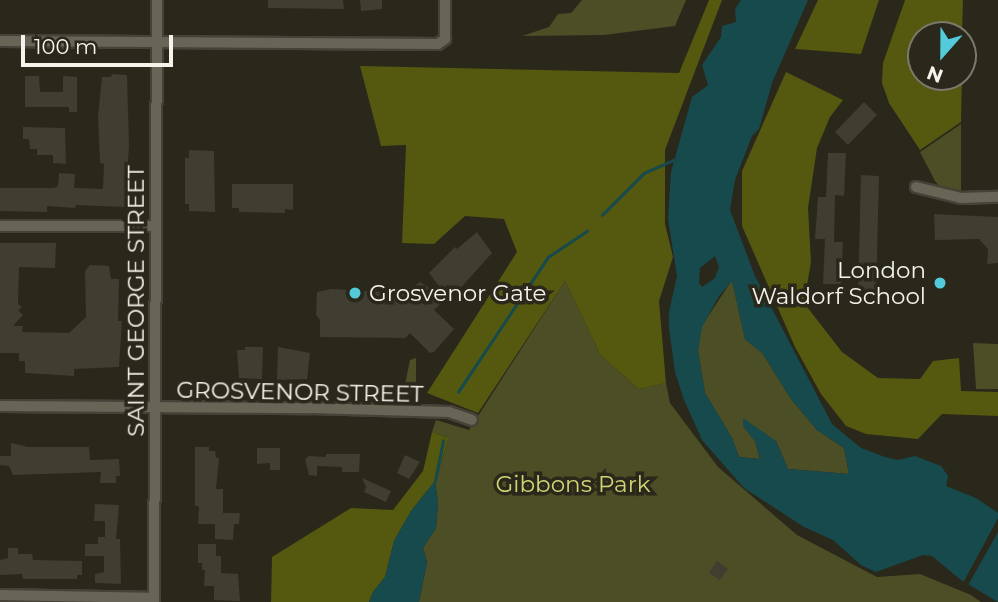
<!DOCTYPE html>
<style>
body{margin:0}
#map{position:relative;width:998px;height:602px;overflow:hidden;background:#2a271b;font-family:Montserrat,sans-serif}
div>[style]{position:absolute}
.green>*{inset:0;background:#4c4e26}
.forest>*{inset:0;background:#55580f}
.water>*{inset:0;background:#164a4d}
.pier>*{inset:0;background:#2a271b}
.stream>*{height:2.5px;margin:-1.25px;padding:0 1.25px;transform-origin:1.25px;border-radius:1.25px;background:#164a4d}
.building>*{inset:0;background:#403e31}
.roads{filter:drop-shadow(2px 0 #454238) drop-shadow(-2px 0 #454238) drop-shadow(0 2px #454238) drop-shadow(0 -2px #454238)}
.minor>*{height:10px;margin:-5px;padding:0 5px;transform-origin:5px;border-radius:5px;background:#686557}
.dots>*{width:19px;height:19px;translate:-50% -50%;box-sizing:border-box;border:4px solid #2a271b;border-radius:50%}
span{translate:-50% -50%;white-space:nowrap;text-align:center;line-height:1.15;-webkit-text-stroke:7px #2a271b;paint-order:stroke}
.poi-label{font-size:23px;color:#f5f3eb}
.right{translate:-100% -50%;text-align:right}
.left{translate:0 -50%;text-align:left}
.street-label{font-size:23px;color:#f5f3eb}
.park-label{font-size:23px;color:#cfd474}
.north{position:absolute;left:907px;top:21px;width:70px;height:70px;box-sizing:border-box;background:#2a271b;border:2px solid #7b796e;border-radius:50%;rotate:201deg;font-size:19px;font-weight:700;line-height:28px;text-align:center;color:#f5f3eb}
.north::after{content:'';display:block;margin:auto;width:24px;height:32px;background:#53cbdb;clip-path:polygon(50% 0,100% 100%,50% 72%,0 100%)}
.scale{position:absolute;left:21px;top:35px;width:152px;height:32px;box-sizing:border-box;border:4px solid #f5f3eb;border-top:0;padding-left:9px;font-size:21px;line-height:24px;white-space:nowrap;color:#f5f3eb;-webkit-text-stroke:5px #2a271b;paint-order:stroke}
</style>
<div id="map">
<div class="green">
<div style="clip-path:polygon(582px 0,686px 0,675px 26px,604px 35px,522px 36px,549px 27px,558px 14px,571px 13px)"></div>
<div style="clip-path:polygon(961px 124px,961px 194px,941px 188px,935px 181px,920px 152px)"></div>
<div style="clip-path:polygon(732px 280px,745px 339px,763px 354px,791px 399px,817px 430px,844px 448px,849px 474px,788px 469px,776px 441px,743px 426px,755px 441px,760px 459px,739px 457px,732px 438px,705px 393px,698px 351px,701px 327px)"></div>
<div style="clip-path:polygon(565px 281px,601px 356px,639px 389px,666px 383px,670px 403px,718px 467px,797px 535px,877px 577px,920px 574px,971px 595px,981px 602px,419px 602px,427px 562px,423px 548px,436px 528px,438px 503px,435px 481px,449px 438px,432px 432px,436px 420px,469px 430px)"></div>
<div style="clip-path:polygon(973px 343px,998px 344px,998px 389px,976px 389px)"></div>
<div style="clip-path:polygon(416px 358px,416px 381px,408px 400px,401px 404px,410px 360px)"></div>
</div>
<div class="forest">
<div style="clip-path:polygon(709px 0,722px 0,665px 150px,665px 224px,673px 257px,659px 301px,666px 383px,639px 389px,601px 356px,565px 281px,478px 413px,427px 393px,517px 252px,504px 219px,465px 216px,434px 244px,402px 243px,406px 145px,381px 146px,360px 66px,679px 73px)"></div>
<div style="clip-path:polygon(818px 0,879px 0,861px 54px,795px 49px)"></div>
<div style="clip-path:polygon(905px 0,963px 0,962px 35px,921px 35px,921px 77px,962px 77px,961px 122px,920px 150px,889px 103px,882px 83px,883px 63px)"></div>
<div style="clip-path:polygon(786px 72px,843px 100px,830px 117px,817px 148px,808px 208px,811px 262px,804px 303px,842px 352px,878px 378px,920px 379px,933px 361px,959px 358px,961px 391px,998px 392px,998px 416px,942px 414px,918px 439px,866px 434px,846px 426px,821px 394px,795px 347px,742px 226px,742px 171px)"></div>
<div style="clip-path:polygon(432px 432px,449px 438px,435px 481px,411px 511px,394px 541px,385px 577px,373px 592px,369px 602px,271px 602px,272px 557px,351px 508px,393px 510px,423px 471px)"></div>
</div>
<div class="water">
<div style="clip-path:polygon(evenodd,741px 0,808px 0,772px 83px,759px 129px,752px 136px,735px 180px,730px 210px,755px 276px,832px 424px,861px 448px,885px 457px,898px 460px,915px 456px,941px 466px,948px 476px,946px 486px,976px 498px,998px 513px,998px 602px,961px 580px,932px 556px,923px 555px,876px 572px,861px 565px,833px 540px,804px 527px,744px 488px,702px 440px,684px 400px,675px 372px,669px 328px,669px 312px,677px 276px,668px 219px,671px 172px,692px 97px,708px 85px,702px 65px,721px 37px,722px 26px,736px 22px,735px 9px,741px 0,715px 256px,719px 267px,715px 278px,702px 287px,699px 283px,700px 268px,715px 256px,741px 0,732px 281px,745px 339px,763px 354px,791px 399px,817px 430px,844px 448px,849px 474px,788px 469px,776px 441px,743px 418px,743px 426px,755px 441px,760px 459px,739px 457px,732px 438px,705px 393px,698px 351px,702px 327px,719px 296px,732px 281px)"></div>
<div style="clip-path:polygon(435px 481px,438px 503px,436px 528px,423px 548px,427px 562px,419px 602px,369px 602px,373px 592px,385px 577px,394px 541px,411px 511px)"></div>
</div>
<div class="pier">
<div style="clip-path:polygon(998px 518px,998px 532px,967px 587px,962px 585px)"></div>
</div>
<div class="stream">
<div style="left:602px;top:215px;width:59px;rotate:-45deg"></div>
<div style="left:644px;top:173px;width:32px;rotate:-24deg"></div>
<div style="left:458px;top:392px;width:162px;rotate:-56.3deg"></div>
<div style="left:548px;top:257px;width:47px;rotate:-33.7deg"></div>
<div style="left:435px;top:481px;width:41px;rotate:-78.7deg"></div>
</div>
<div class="building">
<div style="clip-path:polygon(268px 0,343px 0,344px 9px,268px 8px)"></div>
<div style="clip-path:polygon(360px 0,382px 0,382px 9px,361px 11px)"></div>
<div style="clip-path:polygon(112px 74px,127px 75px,129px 146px,125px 207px,76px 205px,75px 208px,47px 206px,47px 212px,0 211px,0 188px,54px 188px,58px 186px,59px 173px,75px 174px,74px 188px,103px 189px,104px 164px,100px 163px,98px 116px,102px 77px,111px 77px)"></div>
<div style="clip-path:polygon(25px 76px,39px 76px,40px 92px,63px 92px,63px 76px,77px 77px,77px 112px,69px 112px,69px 107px,25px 107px)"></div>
<div style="clip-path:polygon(864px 102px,877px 115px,848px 145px,835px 132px)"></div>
<div style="clip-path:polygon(23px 127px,65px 128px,66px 164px,53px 163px,53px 155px,37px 155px,37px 149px,30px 149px,29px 139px,23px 139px)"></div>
<div style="clip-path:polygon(189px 150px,214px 151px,215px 212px,189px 211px,189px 204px,185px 204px,185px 158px,189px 158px)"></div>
<div style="clip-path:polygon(828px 153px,846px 153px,844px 196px,835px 195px,834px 242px,843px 242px,841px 284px,823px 284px,825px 239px,815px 239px,818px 197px,826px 197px)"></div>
<div style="clip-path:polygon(861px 175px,879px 176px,876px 295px,858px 294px)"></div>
<div style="clip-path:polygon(232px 184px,293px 184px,293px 210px,285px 209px,285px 213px,239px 212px,239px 208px,232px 208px)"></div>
<div style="clip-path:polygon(934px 214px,998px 217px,998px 263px,987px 264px,988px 249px,979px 239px,935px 240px)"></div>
<div style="clip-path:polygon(477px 232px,492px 253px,456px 293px,448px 298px,429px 273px,455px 247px,457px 249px)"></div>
<div style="clip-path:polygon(0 243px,56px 243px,55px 268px,19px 267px,18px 304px,22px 307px,18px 310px,23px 315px,13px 326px,23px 326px,22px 332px,69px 333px,86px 317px,85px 271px,90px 265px,109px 266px,111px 279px,119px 279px,118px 321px,122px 321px,119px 367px,74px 369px,74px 376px,25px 373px,25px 361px,19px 361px,19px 353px,0 353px)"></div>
<div style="clip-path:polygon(420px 282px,446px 299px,434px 310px,454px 329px,434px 352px,430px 353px,410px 333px,405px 338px,320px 337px,320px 320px,316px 315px,317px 292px,331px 289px,401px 293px,402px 289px,409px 290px)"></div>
<div style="clip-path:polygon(245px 347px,263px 347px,262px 379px,239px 378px,237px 350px,245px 350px)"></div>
<div style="clip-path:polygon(278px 347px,310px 353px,307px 379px,277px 380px)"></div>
<div style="clip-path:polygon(11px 443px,28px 447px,89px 447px,90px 460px,119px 459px,120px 476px,116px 476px,116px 483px,100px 483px,101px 472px,13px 475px,9px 466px,0 465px,0 456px,11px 456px)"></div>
<div style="clip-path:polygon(195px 447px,209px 447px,209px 451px,215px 451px,216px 458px,219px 458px,216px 489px,223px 489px,223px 513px,240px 513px,239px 524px,234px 524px,233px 540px,215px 539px,215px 524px,198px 524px,199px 506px,195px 506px)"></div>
<div style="clip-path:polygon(257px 448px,280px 448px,280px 470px,270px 470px,270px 463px,257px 464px)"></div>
<div style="clip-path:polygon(326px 454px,360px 454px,359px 472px,342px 472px,342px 467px,317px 466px,317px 476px,309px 475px,305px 459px,309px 456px,326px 457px)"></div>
<div style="clip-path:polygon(405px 455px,420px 462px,409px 479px,397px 473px)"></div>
<div style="clip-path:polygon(362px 478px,391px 491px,386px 502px,364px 492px,366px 487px)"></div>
<div style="clip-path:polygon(95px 504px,119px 505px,116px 539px,120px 539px,121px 584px,95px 583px,95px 574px,104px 572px,104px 556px,85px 556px,85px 544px,98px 544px,98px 537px,105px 537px,105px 521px,94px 521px)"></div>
<div style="clip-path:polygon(198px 544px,216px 544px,216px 556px,221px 556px,221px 573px,238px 574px,240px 601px,214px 600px,214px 586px,204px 586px,205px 570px,202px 570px,202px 563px,198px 563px)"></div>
<div style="clip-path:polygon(8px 548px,18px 548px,18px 554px,32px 554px,33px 560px,82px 561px,82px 575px,77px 575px,77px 579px,23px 579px,22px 574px,0 575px,0 560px,8px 558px)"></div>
<div style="clip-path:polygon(717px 561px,728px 569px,720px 580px,709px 573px)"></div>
</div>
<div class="roads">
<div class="minor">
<div style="left:0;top:41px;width:438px;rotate:0.4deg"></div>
<div style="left:438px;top:44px;width:9px;rotate:-36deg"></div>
<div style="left:445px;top:39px;width:39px;rotate:-90deg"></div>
<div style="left:916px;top:187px;width:46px;rotate:13.7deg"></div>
<div style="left:961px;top:198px;width:37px;rotate:-2deg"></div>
<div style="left:0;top:226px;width:155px"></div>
<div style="left:0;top:406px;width:311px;rotate:0.4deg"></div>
<div style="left:311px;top:408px;width:138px;rotate:1.7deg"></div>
<div style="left:449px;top:412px;width:24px;rotate:19deg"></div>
<div style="left:0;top:595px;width:154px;rotate:1.1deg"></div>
<div style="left:154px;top:602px;width:602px;rotate:-89.71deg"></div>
</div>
</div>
<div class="dots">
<div style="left:940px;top:283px;background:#53cbdb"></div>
<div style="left:355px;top:293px;background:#53cbdb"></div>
</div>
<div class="poi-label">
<span class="right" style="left:926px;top:283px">London<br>Waldorf School</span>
<span class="left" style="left:369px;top:293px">Grosvenor Gate</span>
</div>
<div class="street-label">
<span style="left:136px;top:301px;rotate:-90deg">SAINT GEORGE STREET</span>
<span style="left:300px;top:392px;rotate:1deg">GROSVENOR STREET</span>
</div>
<div class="park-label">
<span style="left:573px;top:484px">Gibbons Park</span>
</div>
<div class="north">N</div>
<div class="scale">100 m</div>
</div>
